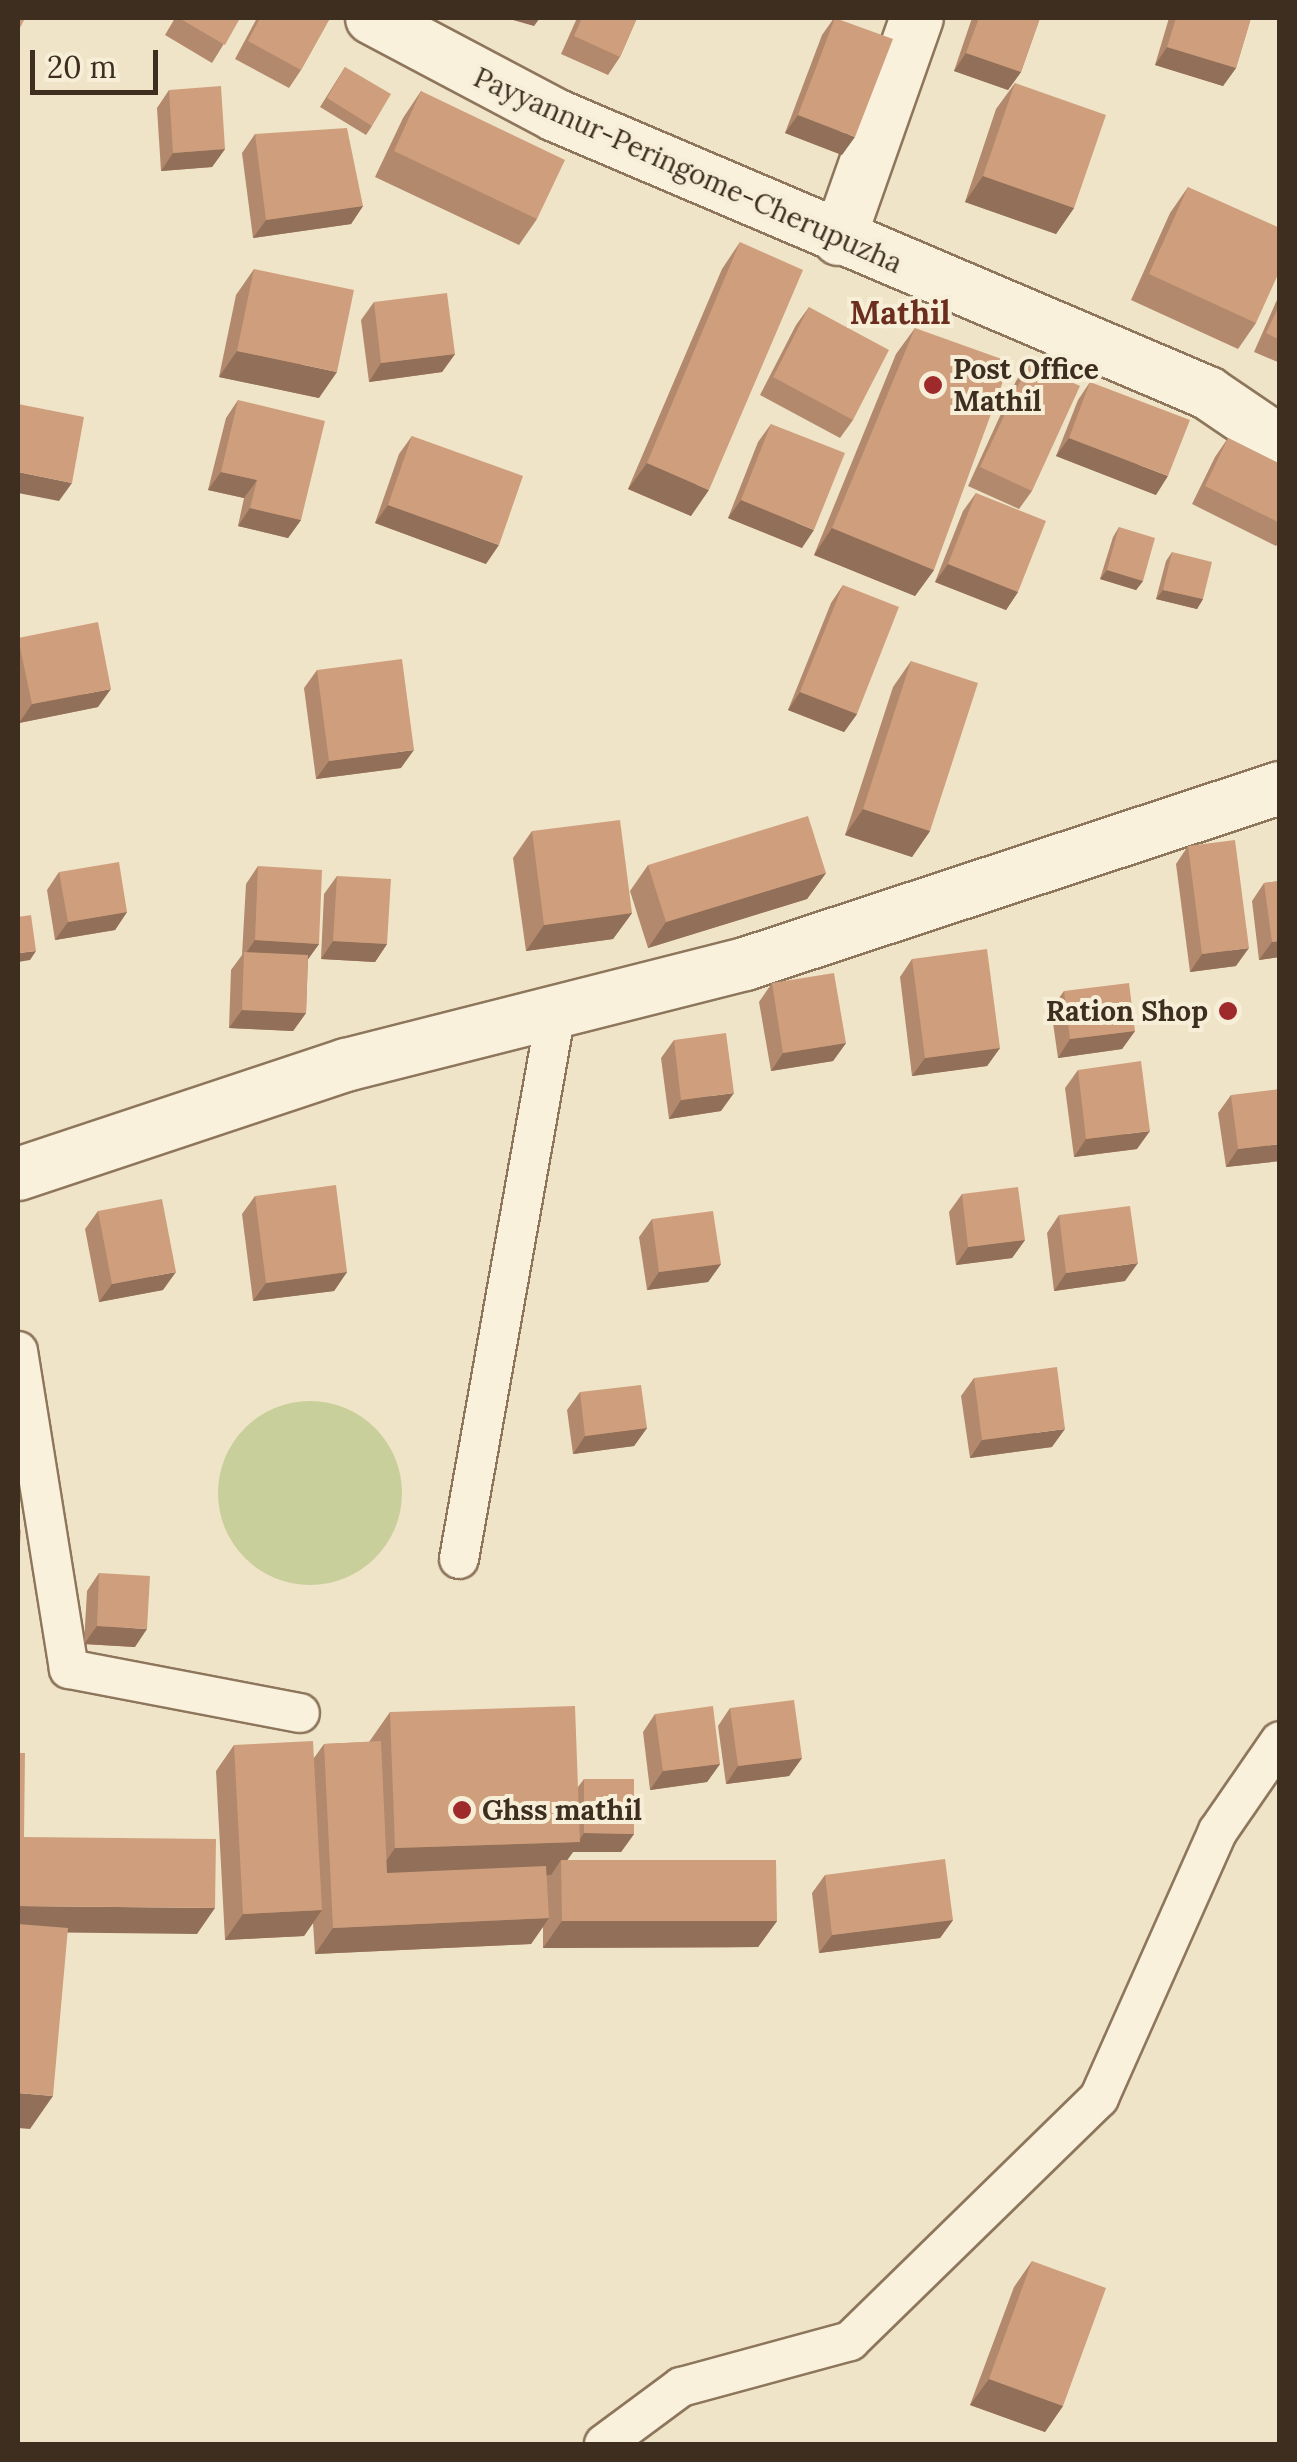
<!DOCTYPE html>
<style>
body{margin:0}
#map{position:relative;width:1297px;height:2462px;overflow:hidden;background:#f0e4c8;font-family:Lora,serif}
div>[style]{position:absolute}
.green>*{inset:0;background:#c9cf9b}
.round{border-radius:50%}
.roads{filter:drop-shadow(2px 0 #8d765c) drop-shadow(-2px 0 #8d765c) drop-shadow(0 2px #8d765c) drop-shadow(0 -2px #8d765c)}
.street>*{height:38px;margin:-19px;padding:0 19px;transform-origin:19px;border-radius:19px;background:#faf1dc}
.secondary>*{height:52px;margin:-26px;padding:0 26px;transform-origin:26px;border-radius:26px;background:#faf1dc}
.wall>*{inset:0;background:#b2896c}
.shaded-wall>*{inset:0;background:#916f58}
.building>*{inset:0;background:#cf9f7d}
.dots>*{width:28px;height:28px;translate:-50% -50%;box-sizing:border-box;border:5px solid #f7eed8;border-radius:50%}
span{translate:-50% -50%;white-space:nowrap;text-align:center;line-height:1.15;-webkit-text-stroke:8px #f7eed8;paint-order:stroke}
.street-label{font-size:28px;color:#3d2e20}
.poi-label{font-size:28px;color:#3d2e20;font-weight:700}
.left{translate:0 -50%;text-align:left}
.right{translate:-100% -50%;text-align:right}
.quarter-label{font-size:32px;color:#6b2e1e;font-weight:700}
.frame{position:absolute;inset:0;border:20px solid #3d2e20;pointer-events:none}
.scale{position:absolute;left:30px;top:50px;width:128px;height:45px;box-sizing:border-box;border:5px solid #3d2e20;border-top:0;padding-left:12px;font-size:30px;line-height:35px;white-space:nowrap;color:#3d2e20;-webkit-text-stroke:8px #f7eed8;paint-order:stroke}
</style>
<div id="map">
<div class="green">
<div class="round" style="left:218px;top:1401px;width:184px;height:184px"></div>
</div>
<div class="roads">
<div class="street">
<div style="left:18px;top:1351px;width:322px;rotate:80.9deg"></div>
<div style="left:69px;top:1669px;width:235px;rotate:10.8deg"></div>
<div style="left:459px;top:1559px;width:556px;rotate:-79.94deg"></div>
<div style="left:604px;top:2444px;width:96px;rotate:-36.5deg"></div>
<div style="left:681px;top:2387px;width:175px;rotate:-15.2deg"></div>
<div style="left:850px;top:2341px;width:348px;rotate:-44.3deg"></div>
<div style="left:1099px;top:2098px;width:292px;rotate:-66deg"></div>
<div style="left:1218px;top:1831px;width:109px;rotate:-55.4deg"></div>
</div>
<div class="secondary">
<div style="left:372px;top:18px;width:207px;rotate:27.9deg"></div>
<div style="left:555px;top:115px;width:710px;rotate:23.06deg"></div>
<div style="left:1208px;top:393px;width:87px;rotate:34.2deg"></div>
<div style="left:839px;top:239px;width:234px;rotate:-70.6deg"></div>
<div style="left:18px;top:1174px;width:346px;rotate:-18.4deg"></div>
<div style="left:346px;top:1065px;width:412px;rotate:-14.2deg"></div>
<div style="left:745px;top:964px;width:563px;rotate:-18.21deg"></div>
</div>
</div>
<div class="wall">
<div style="clip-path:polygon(175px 18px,240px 18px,212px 63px,165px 35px)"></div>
<div style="clip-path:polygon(257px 18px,330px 18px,301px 70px,289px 88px,235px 59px)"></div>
<div style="clip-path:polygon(577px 18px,637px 18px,620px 57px,608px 75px,561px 54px)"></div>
<div style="clip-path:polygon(834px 18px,842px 155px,785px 133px,822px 35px)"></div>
<div style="clip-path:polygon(972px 18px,1040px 18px,1021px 72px,1008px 90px,954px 71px)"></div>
<div style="clip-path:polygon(1169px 18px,1251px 18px,1236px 68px,1223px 86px,1155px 65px)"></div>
<div style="clip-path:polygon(345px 67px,372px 126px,366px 135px,320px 107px)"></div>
<div style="clip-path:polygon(1015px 83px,1074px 208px,1056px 234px,965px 202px,996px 109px)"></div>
<div style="clip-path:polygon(169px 90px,225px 149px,212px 167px,161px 171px,157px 108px)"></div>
<div style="clip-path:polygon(421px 91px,537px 219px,519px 245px,375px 177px,403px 118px)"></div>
<div style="clip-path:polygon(255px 134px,363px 206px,351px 224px,253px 238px,242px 153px)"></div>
<div style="clip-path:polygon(1188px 187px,1256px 323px,1238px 349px,1131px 300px,1170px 213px)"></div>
<div style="clip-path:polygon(740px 242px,691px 516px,628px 489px,722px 269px)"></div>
<div style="clip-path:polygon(254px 269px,319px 398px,219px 377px,236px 295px)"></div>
<div style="clip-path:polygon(1280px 293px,1280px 363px,1254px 352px)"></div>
<div style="clip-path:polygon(374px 302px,455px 354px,442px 372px,369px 382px,361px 320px)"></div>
<div style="clip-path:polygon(809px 307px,853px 420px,840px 438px,760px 395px,796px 325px)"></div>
<div style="clip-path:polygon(915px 328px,934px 570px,915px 596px,814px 555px,896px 354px)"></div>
<div style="clip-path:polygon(1029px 363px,1032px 491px,1019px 509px,968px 486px,1016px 381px)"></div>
<div style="clip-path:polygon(1090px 382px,1156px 495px,1056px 456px,1078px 400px)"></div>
<div style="clip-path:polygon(238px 400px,301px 520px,288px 538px,238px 526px,244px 498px,208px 490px,226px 418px)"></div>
<div style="clip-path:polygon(771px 424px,802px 548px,728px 518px,758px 442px)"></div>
<div style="clip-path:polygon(412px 436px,486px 564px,375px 523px,399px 454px)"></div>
<div style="clip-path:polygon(1228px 438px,1280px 464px,1280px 541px,1276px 546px,1192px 504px,1215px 457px)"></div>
<div style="clip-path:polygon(976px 493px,1018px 592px,1006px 610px,935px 582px,963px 511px)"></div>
<div style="clip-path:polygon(1119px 527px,1143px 581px,1136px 590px,1100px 579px,1113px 537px)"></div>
<div style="clip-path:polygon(1172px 552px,1203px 599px,1197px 609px,1156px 599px,1166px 561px)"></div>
<div style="clip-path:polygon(843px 585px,857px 714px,844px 732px,788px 710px,831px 603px)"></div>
<div style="clip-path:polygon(18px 638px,98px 707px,19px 723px,18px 715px)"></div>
<div style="clip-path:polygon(911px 661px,930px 831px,912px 857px,845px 835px,893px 687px)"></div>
<div style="clip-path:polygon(317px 670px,401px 768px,316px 779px,304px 688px)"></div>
<div style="clip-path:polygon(532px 831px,632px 913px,613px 939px,526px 951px,513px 858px)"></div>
<div style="clip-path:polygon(1188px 846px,1236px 966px,1190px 972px,1176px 864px)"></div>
<div style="clip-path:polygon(648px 865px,826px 873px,807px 899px,648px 948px,630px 891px)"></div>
<div style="clip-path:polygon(258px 866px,319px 944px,308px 959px,306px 1013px,293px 1031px,229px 1028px,231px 970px,242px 955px,246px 884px)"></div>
<div style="clip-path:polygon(59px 872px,127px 912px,115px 930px,55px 940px,47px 890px)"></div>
<div style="clip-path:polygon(337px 876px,387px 944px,375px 962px,321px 959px,324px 894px)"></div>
<div style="clip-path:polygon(1280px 881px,1280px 957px,1259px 960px,1252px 901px,1264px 883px)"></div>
<div style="clip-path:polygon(912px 959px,1000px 1048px,987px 1066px,912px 1076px,900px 977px)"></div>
<div style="clip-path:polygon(772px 983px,846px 1043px,833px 1061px,771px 1071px,759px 1002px)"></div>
<div style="clip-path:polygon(1064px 991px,1135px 1031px,1122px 1049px,1058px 1058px,1051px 1009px)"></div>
<div style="clip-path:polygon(674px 1040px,721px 1111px,669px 1119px,661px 1058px)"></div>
<div style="clip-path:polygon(1078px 1070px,1137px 1149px,1074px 1157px,1065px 1088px)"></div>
<div style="clip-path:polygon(1231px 1095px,1280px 1161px,1226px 1167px,1218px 1113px)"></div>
<div style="clip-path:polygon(962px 1194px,1025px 1240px,1012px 1258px,956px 1265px,949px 1212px)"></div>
<div style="clip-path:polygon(255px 1196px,347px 1272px,334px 1291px,253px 1301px,242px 1214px)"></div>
<div style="clip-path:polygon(98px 1211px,163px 1290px,99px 1302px,85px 1229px)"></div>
<div style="clip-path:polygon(1059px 1215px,1125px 1281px,1054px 1291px,1047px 1233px)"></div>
<div style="clip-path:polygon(652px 1219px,721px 1264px,708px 1282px,647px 1290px,639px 1237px)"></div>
<div style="clip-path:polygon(974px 1378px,1052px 1447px,970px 1458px,961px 1396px)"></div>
<div style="clip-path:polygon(580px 1392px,647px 1428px,634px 1446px,573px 1454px,567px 1410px)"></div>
<div style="clip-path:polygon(99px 1573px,135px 1647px,84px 1644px,87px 1591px)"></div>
<div style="clip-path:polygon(730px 1708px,802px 1758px,789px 1776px,726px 1784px,718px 1726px)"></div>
<div style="clip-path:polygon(390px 1712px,578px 1787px,584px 1779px,634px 1834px,621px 1852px,573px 1852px,567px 1860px,777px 1921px,758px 1947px,543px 1948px,543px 1927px,531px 1944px,315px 1954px,313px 1923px,304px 1936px,225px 1940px,216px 1771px,234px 1745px,314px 1758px,324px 1744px,369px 1742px)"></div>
<div style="clip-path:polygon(655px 1714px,720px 1764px,707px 1782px,650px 1790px,643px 1732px)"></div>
<div style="clip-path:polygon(825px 1875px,953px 1920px,940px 1938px,819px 1953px,812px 1893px)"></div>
<div style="clip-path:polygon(1032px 2261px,1063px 2406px,1045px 2432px,970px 2405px,1014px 2287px)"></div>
</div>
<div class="shaded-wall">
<div style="clip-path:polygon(506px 18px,540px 18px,534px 26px)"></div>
<div style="clip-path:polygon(1167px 47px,1236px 68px,1223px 86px,1155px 65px)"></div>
<div style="clip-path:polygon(966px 53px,1021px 72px,1008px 90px,954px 71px)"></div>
<div style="clip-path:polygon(798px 115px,855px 137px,842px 155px,785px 133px)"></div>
<div style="clip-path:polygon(225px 149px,212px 167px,161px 171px,173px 153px)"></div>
<div style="clip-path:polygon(983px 176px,1074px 208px,1056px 234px,965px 202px)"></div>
<div style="clip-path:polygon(363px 206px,351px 224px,253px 238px,266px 220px)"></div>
<div style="clip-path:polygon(237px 351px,337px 372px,319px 398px,219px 377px)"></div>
<div style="clip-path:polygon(455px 354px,442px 372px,369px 382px,381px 363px)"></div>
<div style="clip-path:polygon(1069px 438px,1168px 476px,1156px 495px,1056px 456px)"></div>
<div style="clip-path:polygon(647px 463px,709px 490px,691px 516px,628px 489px)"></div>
<div style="clip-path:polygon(18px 472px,72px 483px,59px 501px,18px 493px)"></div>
<div style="clip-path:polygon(221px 472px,257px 480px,244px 498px,208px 490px)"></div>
<div style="clip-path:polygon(741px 500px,814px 530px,802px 548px,728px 518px)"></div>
<div style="clip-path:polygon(388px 505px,499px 545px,486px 564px,375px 523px)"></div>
<div style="clip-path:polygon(250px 508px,301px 520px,288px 538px,238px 526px)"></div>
<div style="clip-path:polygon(832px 528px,934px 570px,915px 596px,814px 555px)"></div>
<div style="clip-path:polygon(948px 564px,1018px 592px,1006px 610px,935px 582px)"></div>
<div style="clip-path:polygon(1107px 570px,1143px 581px,1136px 590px,1100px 579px)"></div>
<div style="clip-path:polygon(1163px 590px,1203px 599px,1197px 609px,1156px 599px)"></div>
<div style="clip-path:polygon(111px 689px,98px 707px,19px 723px,32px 704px)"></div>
<div style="clip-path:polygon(800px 692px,857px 714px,844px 732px,788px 710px)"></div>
<div style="clip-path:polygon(414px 750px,401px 768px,316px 779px,329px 761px)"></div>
<div style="clip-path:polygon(863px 809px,930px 831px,912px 857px,845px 835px)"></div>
<div style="clip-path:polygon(826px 873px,807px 899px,648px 948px,666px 922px)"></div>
<div style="clip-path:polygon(127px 912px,115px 930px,55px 940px,68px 922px)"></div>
<div style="clip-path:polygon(632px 913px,613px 939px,526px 951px,544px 925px)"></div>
<div style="clip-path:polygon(255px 940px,319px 944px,306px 962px,244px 956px)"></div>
<div style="clip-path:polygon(333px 941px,387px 944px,375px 962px,321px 959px)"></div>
<div style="clip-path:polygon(1280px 941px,1280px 957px,1259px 960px,1272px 942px)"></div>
<div style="clip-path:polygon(1249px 948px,1236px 966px,1190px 972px,1202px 954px)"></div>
<div style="clip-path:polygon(36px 951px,30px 960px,18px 962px,18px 956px,19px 953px)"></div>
<div style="clip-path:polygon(242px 1010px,306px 1013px,293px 1031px,229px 1028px)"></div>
<div style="clip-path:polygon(1135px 1031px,1122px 1049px,1058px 1058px,1070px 1039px)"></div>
<div style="clip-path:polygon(846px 1043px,833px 1061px,771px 1071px,783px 1053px)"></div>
<div style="clip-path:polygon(1000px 1048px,987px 1066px,912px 1076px,925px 1058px)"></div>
<div style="clip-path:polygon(734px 1093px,721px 1111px,669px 1119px,681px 1100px)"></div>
<div style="clip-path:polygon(1150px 1131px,1137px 1149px,1074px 1157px,1086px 1139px)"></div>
<div style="clip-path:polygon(1280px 1144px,1280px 1161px,1226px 1167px,1238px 1149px)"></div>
<div style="clip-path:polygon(1025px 1240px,1012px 1258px,956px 1265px,968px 1247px)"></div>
<div style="clip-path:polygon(1138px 1263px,1125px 1281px,1054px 1291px,1066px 1273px)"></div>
<div style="clip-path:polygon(721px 1264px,708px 1282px,647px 1290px,659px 1272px)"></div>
<div style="clip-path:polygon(176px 1272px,163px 1290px,99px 1302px,112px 1284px)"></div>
<div style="clip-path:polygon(347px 1272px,334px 1291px,253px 1301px,266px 1283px)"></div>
<div style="clip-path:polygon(647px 1428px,634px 1446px,573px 1454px,585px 1436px)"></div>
<div style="clip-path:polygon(1065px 1429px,1052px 1447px,970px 1458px,982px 1440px)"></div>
<div style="clip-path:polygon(97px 1626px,147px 1629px,135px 1647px,84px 1644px)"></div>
<div style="clip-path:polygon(802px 1758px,789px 1776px,726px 1784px,738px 1766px)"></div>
<div style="clip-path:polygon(720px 1764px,707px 1782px,650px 1790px,663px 1771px)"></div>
<div style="clip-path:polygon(584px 1833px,634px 1834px,621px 1852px,573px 1852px,561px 1869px,561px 1860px,551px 1875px,372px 1882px,395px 1848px,578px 1842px)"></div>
<div style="clip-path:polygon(18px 1906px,215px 1908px,197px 1934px,18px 1932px)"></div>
<div style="clip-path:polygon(322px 1910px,304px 1936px,225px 1940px,243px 1914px)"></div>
<div style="clip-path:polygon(549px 1918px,531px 1944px,315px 1954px,333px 1928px)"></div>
<div style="clip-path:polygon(953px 1920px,940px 1938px,819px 1953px,832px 1935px)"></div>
<div style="clip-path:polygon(562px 1921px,777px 1921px,758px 1947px,543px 1948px)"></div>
<div style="clip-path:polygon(18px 2093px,53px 2096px,30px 2129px,18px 2128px)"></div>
<div style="clip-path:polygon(989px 2379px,1063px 2406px,1045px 2432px,970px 2405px)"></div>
</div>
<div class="building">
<div style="clip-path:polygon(18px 18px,25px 18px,18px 32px)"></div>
<div style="clip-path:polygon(179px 18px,240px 18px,225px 45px)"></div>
<div style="clip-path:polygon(260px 18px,330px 18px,301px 70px,248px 41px)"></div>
<div style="clip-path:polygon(582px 18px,637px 18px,620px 57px,574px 36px)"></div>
<div style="clip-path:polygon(835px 18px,893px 39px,855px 137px,798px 115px)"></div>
<div style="clip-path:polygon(979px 18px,1040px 18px,1021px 72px,966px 53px)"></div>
<div style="clip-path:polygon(1176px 18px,1251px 18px,1236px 68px,1167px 47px)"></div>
<div style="clip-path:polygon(345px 67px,391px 94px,372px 126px,327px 98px)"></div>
<div style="clip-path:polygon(1015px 83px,1106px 115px,1074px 208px,983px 176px)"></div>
<div style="clip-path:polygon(221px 86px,225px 149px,173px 153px,169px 90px)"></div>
<div style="clip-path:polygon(421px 91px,565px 160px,537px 219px,394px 151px)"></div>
<div style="clip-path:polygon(347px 128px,363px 206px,266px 220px,255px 134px)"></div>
<div style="clip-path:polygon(1188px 187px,1280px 228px,1280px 270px,1256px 323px,1149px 274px)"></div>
<div style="clip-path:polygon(740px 242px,803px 270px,709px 490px,647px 463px)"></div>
<div style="clip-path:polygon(254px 269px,354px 290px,337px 372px,237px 351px)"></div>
<div style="clip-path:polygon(447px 293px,455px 354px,381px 363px,374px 302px)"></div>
<div style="clip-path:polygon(1280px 304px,1280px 340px,1266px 333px)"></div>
<div style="clip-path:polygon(809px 307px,889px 350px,853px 420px,773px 377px)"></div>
<div style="clip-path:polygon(915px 328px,1010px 362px,934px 570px,832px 528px)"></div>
<div style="clip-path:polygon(1029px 363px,1080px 386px,1032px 491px,980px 467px)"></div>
<div style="clip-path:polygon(1090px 382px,1190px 420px,1168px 476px,1069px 438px)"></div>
<div style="clip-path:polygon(238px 400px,325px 421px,301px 520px,250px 508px,257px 480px,221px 472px)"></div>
<div style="clip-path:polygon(18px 404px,84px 417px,72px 483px,18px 472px)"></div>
<div style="clip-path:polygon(771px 424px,845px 453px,814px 530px,741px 500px)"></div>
<div style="clip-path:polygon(412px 436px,523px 476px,499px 545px,388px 505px)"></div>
<div style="clip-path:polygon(1228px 438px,1280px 464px,1280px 523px,1205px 486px)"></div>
<div style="clip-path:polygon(976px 493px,1046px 521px,1018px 592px,948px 564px)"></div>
<div style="clip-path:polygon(1119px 527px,1155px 538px,1143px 581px,1107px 570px)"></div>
<div style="clip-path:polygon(1172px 552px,1212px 562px,1203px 599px,1163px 590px)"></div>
<div style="clip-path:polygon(843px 585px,899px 607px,857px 714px,800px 692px)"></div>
<div style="clip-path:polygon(98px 622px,111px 689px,32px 704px,18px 638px)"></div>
<div style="clip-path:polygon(402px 659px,414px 750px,329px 761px,317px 670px)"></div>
<div style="clip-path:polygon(911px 661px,978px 683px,930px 831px,863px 809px)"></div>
<div style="clip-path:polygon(808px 816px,826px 873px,666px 922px,648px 865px)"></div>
<div style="clip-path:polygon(620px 820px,632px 913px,544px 925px,532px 831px)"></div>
<div style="clip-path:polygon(1235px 840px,1249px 948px,1202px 954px,1188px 846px)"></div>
<div style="clip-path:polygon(119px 862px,127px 912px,68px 922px,59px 872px)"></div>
<div style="clip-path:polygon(258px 866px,322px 870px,319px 944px,255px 940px)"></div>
<div style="clip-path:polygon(337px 876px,391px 879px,387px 944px,333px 941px)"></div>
<div style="clip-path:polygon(1280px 881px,1280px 941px,1272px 942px,1264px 883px)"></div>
<div style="clip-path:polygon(31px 915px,36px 951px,19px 953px,18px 917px)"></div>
<div style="clip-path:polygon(987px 949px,1000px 1048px,925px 1058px,912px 959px)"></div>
<div style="clip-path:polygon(244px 952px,308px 955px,306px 1013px,242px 1010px)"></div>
<div style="clip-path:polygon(834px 973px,846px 1043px,783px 1053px,772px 983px)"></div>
<div style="clip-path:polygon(1129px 983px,1135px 1031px,1070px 1039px,1064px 991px)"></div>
<div style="clip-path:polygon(726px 1033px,734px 1093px,681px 1100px,674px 1040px)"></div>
<div style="clip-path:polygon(1141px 1061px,1150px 1131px,1086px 1139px,1078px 1070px)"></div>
<div style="clip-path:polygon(1280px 1089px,1280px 1144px,1238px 1149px,1231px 1095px)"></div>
<div style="clip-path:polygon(336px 1185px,347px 1272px,266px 1283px,255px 1196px)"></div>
<div style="clip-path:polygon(1018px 1187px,1025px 1240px,968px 1247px,962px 1194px)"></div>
<div style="clip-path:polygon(162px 1199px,176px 1272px,112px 1284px,98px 1211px)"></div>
<div style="clip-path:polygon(1130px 1206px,1138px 1263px,1066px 1273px,1059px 1215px)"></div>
<div style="clip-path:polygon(713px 1211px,721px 1264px,659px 1272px,652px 1219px)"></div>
<div style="clip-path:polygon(1057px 1367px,1065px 1429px,982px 1440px,974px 1378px)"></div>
<div style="clip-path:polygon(641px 1385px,647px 1428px,585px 1436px,580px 1392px)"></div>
<div style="clip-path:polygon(18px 1529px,21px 1530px,18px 1571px)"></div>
<div style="clip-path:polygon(99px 1573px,150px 1576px,147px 1629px,97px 1626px)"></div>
<div style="clip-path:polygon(794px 1700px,802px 1758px,738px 1766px,730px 1708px)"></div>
<div style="clip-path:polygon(575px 1706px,580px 1842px,395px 1848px,390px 1712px)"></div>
<div style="clip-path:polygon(713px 1706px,720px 1764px,663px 1771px,655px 1714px)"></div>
<div style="clip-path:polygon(313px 1741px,322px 1910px,243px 1914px,234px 1745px)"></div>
<div style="clip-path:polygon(381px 1741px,387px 1873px,546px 1866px,549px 1918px,333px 1928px,324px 1744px)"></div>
<div style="clip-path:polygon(18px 1753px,25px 1753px,24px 1837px,216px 1839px,215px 1908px,18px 1906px)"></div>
<div style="clip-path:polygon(584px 1779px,634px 1779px,634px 1834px,584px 1833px)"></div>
<div style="clip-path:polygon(945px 1859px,953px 1920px,832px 1935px,825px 1875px)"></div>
<div style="clip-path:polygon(561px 1860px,776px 1860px,777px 1921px,562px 1921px)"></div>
<div style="clip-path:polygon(18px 1924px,68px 1928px,53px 2096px,18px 2093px)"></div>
<div style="clip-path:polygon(1032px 2261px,1106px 2288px,1063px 2406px,989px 2379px)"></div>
</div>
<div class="dots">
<div style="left:933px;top:385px;background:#9e2a2b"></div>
<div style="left:1228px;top:1011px;background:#9e2a2b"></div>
<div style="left:462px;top:1810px;background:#9e2a2b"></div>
</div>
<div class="street-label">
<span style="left:688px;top:170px;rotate:24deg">Payyannur-Peringome-Cherupuzha</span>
</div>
<div class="poi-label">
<span class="left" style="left:953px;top:385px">Post Office<br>Mathil</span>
<span class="right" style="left:1208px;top:1011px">Ration Shop</span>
<span class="left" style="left:482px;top:1810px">Ghss mathil</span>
</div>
<div class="quarter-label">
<span style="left:900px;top:313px">Mathil</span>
</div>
<div class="frame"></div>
<div class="scale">20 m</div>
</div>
